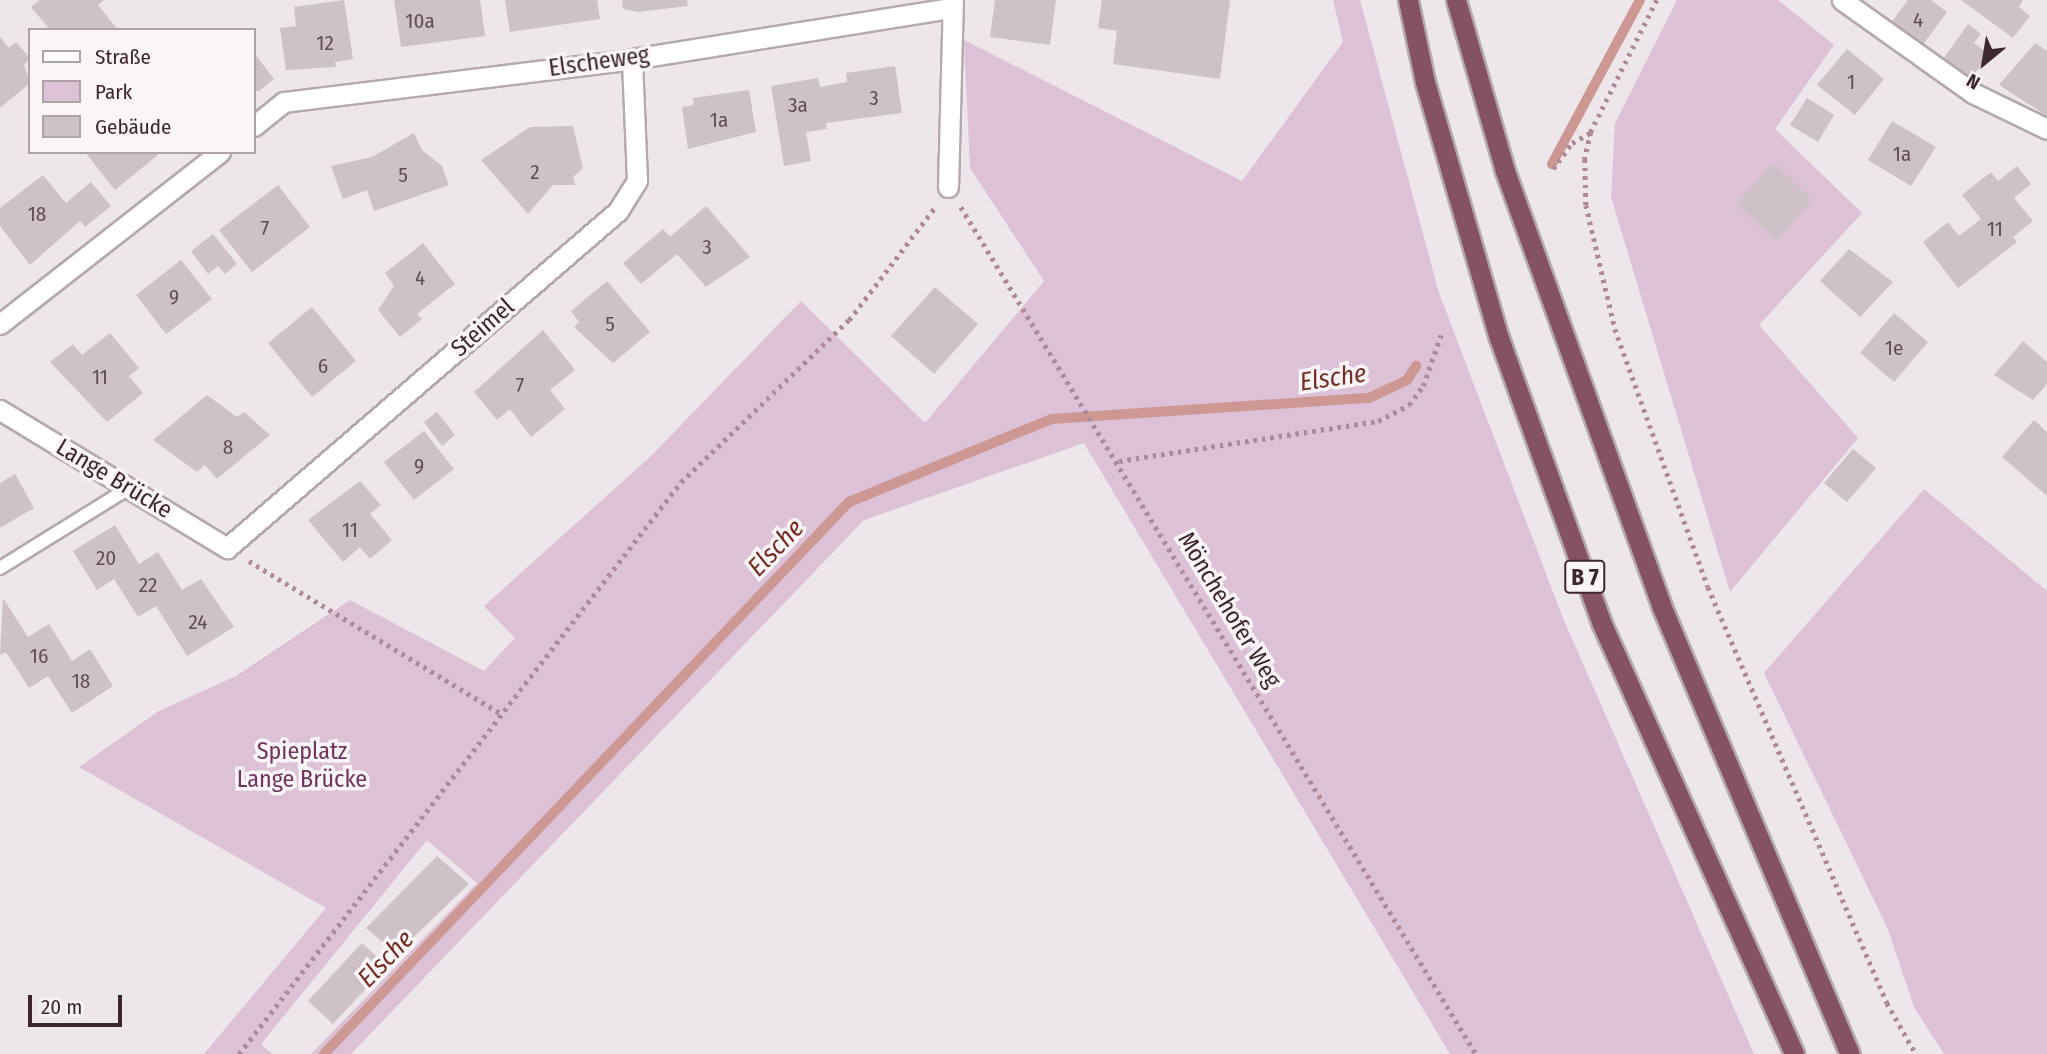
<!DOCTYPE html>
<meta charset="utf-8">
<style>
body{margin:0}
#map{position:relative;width:2047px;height:1054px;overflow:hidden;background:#ede6ea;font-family:"Fira Sans Condensed",sans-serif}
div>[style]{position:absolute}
.green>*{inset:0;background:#dcc1d7}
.stream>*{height:10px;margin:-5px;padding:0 5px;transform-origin:5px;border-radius:5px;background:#cd9893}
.building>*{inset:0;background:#cec2c8}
.path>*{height:4.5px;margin-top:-2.25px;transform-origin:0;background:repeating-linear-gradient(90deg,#ae8998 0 3.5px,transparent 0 8.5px)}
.roads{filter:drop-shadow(2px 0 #b5a9ae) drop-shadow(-2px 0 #b5a9ae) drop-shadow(0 2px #b5a9ae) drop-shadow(0 -2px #b5a9ae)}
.service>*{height:12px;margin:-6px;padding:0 6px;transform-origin:6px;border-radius:6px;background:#fff}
.minor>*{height:19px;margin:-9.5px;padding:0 9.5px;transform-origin:9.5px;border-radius:9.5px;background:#fff}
.trunk>*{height:19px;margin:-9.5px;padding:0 9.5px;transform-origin:9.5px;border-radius:9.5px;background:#845261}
span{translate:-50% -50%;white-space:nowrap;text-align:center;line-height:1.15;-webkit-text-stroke:7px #faf6f8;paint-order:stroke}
.number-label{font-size:21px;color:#624d55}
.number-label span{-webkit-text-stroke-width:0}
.shield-label span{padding:2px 5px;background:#faf6f8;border:2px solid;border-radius:5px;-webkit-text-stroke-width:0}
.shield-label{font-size:23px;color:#3e262f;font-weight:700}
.street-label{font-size:24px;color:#3e262f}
.park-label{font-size:24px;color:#72345f}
.water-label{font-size:26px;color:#752c25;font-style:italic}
.legend{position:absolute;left:28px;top:28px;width:228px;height:126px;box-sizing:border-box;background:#faf6f8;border:2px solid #afa3a8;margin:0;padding:9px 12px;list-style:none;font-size:21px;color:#3e262f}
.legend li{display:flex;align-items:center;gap:14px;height:35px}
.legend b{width:35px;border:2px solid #afa3a8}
.north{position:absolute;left:1949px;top:28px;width:70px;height:70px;-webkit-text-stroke:5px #faf6f8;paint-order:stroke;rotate:210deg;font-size:19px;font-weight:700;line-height:28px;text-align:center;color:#3e262f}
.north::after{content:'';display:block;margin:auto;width:24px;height:32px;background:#3e262f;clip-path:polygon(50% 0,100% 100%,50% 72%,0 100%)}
.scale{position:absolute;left:28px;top:995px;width:94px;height:32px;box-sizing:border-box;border:4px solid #3e262f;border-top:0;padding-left:9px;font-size:21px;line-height:24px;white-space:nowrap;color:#3e262f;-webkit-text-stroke:5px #faf6f8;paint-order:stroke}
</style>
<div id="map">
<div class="green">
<div style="clip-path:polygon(1333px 0,1360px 0,1439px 293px,1563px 618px,1754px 1054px,1450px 1054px,1084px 443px,864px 520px,351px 1054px,311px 1054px,477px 883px,427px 840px,261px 1044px,272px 1054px,204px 1054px,326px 908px,79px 767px,159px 711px,236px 676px,350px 600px,484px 671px,515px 638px,484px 606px,651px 456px,801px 301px,925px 423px,1044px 281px,970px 168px,964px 40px,1242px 181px,1343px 42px)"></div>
<div style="clip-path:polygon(1677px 0,1778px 0,1834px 45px,1775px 129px,1862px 213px,1759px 325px,1858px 438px,1730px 592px,1611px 197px,1615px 123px)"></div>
<div style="clip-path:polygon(1924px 489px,2047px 591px,2047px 1054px,1944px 1054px,1914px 1007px,1887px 927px,1764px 673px)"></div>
</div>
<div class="stream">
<div style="left:1552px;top:164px;width:186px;rotate:-61.8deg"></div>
<div style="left:324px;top:1054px;width:762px;rotate:-46.44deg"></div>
<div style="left:849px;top:502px;width:218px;rotate:-22.3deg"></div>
<div style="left:1051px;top:419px;width:319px;rotate:-3.8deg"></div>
<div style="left:1369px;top:398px;width:42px;rotate:-25.3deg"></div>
<div style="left:1407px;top:380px;width:17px;rotate:-57deg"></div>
</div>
<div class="building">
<div style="clip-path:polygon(40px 0,104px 0,98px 5px,118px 30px,50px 30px,31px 7px)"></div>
<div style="clip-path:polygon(344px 0,353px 59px,335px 62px,336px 67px,286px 70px,280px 28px,296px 26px,294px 7px)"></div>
<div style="clip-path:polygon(394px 0,480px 0,485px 36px,401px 47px)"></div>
<div style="clip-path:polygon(505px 0,597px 0,600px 19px,510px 32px)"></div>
<div style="clip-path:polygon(622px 0,687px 0,688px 6px,638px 12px,623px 9px)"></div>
<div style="clip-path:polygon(995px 0,1056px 0,1050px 45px,990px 37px)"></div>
<div style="clip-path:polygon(1102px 0,1230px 0,1220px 79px,1113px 64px,1117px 31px,1098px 28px)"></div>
<div style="clip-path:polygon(1908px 0,1931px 0,1947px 12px,1919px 50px,1888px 27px)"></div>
<div style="clip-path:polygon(1961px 0,2023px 0,2019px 7px,2030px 16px,2013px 38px)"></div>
<div style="clip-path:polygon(1968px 24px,1981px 34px,1974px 43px,1989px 54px,1969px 82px,1941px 62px)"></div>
<div style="clip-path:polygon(0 37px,9px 48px,16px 42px,30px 58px,24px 65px,30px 83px,0 108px)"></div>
<div style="clip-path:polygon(2035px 43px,2047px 51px,2047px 116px,1999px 85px)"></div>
<div style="clip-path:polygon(1847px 49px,1884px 79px,1855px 115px,1817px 85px)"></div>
<div style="clip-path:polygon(254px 53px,274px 79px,259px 91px,254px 91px)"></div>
<div style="clip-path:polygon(895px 66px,902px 113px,826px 123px,827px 129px,806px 132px,811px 161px,784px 166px,771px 86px,818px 78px,820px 87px,847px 82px,846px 73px)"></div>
<div style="clip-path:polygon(749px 90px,756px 132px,688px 149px,682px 107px,694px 105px,693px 98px)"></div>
<div style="clip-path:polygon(1807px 98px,1834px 115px,1818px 142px,1790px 125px)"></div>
<div style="clip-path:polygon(1892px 121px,1936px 147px,1911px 186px,1868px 160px)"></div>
<div style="clip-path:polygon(573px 126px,583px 168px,573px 177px,575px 185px,553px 185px,528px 214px,481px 160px,530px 127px)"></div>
<div style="clip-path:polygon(414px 133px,422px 150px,442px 166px,449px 185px,374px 211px,367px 190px,343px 199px,331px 166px,372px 157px)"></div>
<div style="clip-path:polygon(85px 152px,155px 152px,158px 155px,115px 190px)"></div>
<div style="clip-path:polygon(1773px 163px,1813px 200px,1776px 241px,1736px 203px)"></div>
<div style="clip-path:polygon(2017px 166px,2031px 184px,2014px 198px,2033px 221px,2013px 237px,2017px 242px,1958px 288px,1923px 242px,1948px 222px,1959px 236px,1981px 219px,1962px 195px,1991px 172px,1998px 181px)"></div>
<div style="clip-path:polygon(43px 175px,66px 203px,91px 182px,111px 206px,85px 227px,80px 221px,30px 265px,0 226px,0 208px)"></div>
<div style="clip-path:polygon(278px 185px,310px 227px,252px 272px,219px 230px)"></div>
<div style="clip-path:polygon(706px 206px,750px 257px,706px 287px,677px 254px,641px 284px,623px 263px,663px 229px,670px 237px)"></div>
<div style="clip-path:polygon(213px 234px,237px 264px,225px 274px,218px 266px,208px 274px,191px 251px)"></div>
<div style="clip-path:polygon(423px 243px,455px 284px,417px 314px,422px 319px,400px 337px,378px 310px,394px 286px,385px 273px)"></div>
<div style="clip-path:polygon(1849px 249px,1893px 282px,1860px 317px,1820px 281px)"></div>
<div style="clip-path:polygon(181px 260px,212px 299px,166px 334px,136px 295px)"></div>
<div style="clip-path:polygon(607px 281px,650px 332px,613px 363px,574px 327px,579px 322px,571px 311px)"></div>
<div style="clip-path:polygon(935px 287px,978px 324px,934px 374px,891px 336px)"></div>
<div style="clip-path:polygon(312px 307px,356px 361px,312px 397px,268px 343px)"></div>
<div style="clip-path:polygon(1894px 313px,1928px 342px,1894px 382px,1860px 353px)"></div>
<div style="clip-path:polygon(543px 330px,575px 370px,550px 390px,565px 409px,531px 437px,510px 409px,497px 420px,474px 392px)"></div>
<div style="clip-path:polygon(110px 333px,139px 368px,129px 376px,143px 393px,107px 422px,50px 362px,73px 344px,82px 355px)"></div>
<div style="clip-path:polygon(2023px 341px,2047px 362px,2047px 384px,2033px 400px,1994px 375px)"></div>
<div style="clip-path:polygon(207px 395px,237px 417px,244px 412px,270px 435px,217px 479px,205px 465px,197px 472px,153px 440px)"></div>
<div style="clip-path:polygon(437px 412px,455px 435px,442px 446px,424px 422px)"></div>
<div style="clip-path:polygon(2034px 420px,2047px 432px,2047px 496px,2002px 457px)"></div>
<div style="clip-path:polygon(424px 431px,454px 469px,414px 500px,384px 462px)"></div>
<div style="clip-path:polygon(1853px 449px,1876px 468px,1847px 502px,1824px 483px)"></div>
<div style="clip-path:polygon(15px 474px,34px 508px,0 528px,0 483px)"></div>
<div style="clip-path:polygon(360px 481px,381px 505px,370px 514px,392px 540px,370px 559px,360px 547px,343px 562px,308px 520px)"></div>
<div style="clip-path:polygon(115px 525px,139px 564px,158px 552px,182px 590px,201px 579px,234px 627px,187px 656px,156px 606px,138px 617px,114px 579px,97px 590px,73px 551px)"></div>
<div style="clip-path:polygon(3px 598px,28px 637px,49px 624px,72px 661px,90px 649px,113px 686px,72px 713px,48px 676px,29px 688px,6px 652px,0 655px)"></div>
<div style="clip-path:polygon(437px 856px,469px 884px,396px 954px,366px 928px)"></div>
<div style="clip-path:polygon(362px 943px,387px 966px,333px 1024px,308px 1001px)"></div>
</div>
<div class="path">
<div style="left:1657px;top:0;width:148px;rotate:116.6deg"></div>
<div style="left:1591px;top:132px;width:28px;rotate:103deg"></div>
<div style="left:1585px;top:159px;width:46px;rotate:88.8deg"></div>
<div style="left:1586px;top:205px;width:127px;rotate:76.8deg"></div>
<div style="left:1615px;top:329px;width:274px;rotate:70.2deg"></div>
<div style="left:1708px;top:587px;width:453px;rotate:66.7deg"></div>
<div style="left:1887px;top:1003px;width:59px;rotate:60.4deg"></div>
<div style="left:1553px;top:169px;width:32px;rotate:-54deg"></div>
<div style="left:1572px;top:143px;width:21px;rotate:-29deg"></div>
<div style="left:961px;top:207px;width:991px;rotate:58.7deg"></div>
<div style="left:1119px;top:461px;width:262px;rotate:-8.8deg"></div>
<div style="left:1378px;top:421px;width:35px;rotate:-27deg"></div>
<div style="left:1409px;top:405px;width:24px;rotate:-54deg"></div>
<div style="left:1423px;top:386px;width:54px;rotate:-70.6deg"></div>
<div style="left:249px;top:561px;width:293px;rotate:31.2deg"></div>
<div style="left:239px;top:1054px;width:723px;rotate:-52.31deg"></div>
<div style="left:681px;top:482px;width:233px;rotate:-44deg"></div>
<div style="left:849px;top:320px;width:142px;rotate:-52.7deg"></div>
</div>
<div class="roads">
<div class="service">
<div style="left:0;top:568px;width:152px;rotate:-31.8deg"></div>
</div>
<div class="minor">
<div style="left:1842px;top:0;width:161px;rotate:35.4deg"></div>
<div style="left:1973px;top:93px;width:82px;rotate:25.9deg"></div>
<div style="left:254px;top:126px;width:38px;rotate:-39deg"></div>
<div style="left:284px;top:102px;width:351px;rotate:-7deg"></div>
<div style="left:632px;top:59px;width:323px;rotate:-9.1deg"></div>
<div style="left:948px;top:187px;width:187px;rotate:-88.5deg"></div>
<div style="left:0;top:324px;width:279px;rotate:-38deg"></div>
<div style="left:0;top:410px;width:266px;rotate:31.3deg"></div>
<div style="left:227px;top:548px;width:516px;rotate:-40.76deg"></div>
<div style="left:618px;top:211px;width:36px;rotate:-58deg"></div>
<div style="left:637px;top:180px;width:121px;rotate:-92.4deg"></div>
</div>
<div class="trunk">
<div style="left:1408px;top:0;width:84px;rotate:78.3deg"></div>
<div style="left:1425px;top:82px;width:266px;rotate:73.9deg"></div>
<div style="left:1499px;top:338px;width:304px;rotate:70.2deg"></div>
<div style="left:1602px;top:624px;width:471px;rotate:65.9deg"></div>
<div style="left:1456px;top:0;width:178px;rotate:74deg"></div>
<div style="left:1505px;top:171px;width:461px;rotate:70.2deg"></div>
<div style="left:1661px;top:605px;width:487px;rotate:67.2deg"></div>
</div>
</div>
<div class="number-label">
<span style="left:1918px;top:20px">4</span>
<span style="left:420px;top:21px">10a</span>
<span style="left:325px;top:43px">12</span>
<span style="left:1851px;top:82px">1</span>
<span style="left:874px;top:98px">3</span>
<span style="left:798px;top:105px">3a</span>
<span style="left:719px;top:120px">1a</span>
<span style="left:1902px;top:154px">1a</span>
<span style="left:535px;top:172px">2</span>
<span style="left:403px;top:175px">5</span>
<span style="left:37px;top:214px">18</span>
<span style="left:265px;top:228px">7</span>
<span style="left:1995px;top:229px">11</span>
<span style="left:707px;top:247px">3</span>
<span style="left:420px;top:278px">4</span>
<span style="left:174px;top:297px">9</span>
<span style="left:610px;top:324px">5</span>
<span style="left:1894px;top:348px">1e</span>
<span style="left:323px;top:366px">6</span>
<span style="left:100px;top:377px">11</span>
<span style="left:520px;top:385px">7</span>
<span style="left:228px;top:447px">8</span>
<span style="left:419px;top:466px">9</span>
<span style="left:350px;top:530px">11</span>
<span style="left:106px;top:558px">20</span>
<span style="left:148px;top:585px">22</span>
<span style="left:198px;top:622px">24</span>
<span style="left:39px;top:656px">16</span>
<span style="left:81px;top:681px">18</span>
</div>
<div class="shield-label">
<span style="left:1585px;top:577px">B 7</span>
</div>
<div class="street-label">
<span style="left:599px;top:62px;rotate:-8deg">Elscheweg</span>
<span style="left:483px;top:328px;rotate:-41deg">Steimel</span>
<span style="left:114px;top:479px;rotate:31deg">Lange Brücke</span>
<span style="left:1229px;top:610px;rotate:59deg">Mönchehofer Weg</span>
</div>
<div class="park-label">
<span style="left:302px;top:766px">Spieplatz<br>Lange Brücke</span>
</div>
<div class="water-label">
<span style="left:1333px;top:378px;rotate:-8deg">Elsche</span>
<span style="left:776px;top:548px;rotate:-46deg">Elsche</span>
<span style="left:386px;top:959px;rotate:-46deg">Elsche</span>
</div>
<ul class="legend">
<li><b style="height:9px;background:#fff"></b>Straße</li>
<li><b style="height:19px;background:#dcc1d7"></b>Park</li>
<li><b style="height:19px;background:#cec2c8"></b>Gebäude</li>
</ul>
<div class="north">N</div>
<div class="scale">20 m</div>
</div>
